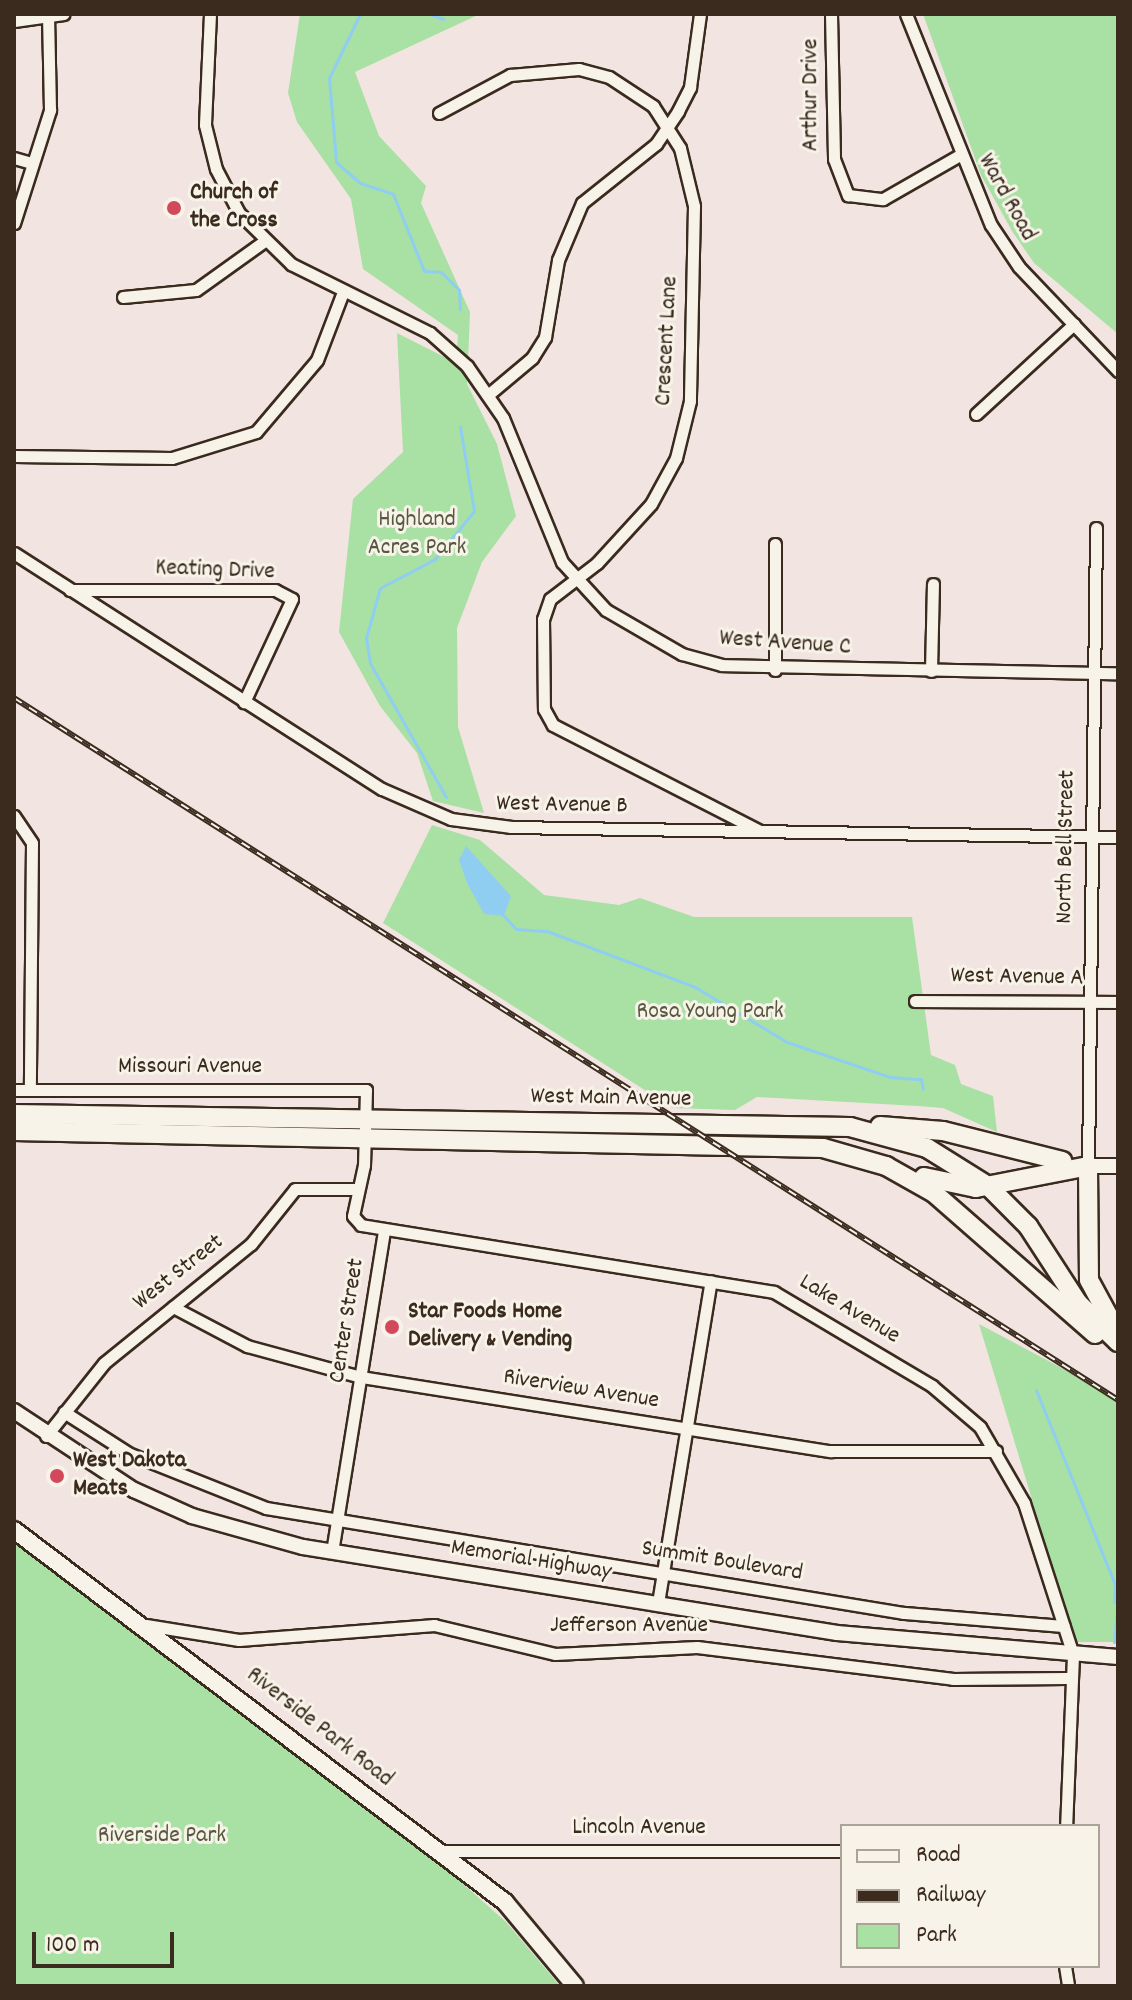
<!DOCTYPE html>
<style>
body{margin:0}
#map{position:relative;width:1132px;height:2000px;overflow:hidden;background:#f1e4e1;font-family:Dekko,sans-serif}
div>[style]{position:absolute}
.green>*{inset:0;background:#a9e0a3}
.water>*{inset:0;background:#90cef1}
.stream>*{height:3px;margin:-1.5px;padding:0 1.5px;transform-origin:1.5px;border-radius:1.5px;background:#90cef1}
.roads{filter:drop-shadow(2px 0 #3b2a1e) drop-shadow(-2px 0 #3b2a1e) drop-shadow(0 2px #3b2a1e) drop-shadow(0 -2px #3b2a1e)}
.minor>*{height:11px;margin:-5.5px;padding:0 5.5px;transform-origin:5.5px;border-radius:5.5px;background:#f7f3e8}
.tertiary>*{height:14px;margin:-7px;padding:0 7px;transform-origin:7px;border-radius:7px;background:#f7f3e8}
.secondary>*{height:16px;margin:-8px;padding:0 8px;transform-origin:8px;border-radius:8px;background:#f7f3e8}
.primary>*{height:18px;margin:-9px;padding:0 9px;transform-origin:9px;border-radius:9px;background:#f7f3e8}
.rail>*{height:6px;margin-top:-3px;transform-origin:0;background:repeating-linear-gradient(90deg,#f7f3e8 0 9px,#3b2a1e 0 18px);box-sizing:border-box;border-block:2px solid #3b2a1e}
.dots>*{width:22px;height:22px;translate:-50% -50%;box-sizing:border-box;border:4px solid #f7f3e8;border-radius:50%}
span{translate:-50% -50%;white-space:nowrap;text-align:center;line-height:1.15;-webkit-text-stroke:6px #f7f3e8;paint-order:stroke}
.street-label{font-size:24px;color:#3b2a1e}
.poi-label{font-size:24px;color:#3b2a1e;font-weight:700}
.left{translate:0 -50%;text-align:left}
.park-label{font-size:24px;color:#56583f}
.frame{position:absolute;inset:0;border:16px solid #3b2a1e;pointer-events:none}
.legend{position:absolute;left:840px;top:1824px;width:260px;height:144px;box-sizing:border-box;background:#f7f3e8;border:2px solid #aca397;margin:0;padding:10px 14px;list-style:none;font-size:24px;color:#3b2a1e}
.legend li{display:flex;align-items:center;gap:16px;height:40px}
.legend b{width:40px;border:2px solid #aca397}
.scale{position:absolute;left:32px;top:1932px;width:142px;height:36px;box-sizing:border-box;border:4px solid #3b2a1e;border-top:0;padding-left:10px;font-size:24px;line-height:28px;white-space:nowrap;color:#3b2a1e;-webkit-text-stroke:6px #f7f3e8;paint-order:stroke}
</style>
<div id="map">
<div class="green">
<div style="clip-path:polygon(300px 14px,480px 14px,355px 72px,379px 136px,426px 186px,421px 203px,470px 312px,467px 384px,497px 444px,516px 516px,482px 562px,457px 628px,458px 727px,484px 813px,433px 801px,417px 753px,380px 706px,339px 632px,353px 499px,403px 452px,397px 333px,456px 363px,458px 335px,363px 269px,351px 199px,297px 122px,288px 93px)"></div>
<div style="clip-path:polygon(923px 14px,1118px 14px,1118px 334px,1034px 263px,1012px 231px,981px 175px)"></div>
<div style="clip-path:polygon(432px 825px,480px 840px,544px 895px,619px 905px,640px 898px,694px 917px,912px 917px,931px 1055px,955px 1065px,961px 1084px,993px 1096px,997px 1132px,943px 1108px,918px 1106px,757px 1097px,735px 1110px,673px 1108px,383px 923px)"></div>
<div style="clip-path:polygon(979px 1324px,1118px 1398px,1118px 1642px,1075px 1642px)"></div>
<div style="clip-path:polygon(14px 1540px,434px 1858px,506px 1922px,560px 1986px,14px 1986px)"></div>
</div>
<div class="water">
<div style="clip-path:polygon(466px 846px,511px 896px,504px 916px,484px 914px,467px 883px,459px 860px)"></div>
</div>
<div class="stream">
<div style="left:360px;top:14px;width:71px;rotate:115.8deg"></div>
<div style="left:329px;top:78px;width:84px;rotate:85.2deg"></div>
<div style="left:336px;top:162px;width:32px;rotate:41deg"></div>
<div style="left:360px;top:183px;width:35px;rotate:18deg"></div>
<div style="left:393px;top:194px;width:83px;rotate:68.1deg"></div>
<div style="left:424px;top:271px;width:17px;rotate:3deg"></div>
<div style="left:441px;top:272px;width:25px;rotate:45deg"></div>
<div style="left:459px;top:290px;width:19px;rotate:87deg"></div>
<div style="left:430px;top:14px;width:14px;rotate:21deg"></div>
<div style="left:446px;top:797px;width:154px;rotate:-119.6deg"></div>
<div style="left:370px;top:663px;width:25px;rotate:-99deg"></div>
<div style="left:366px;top:638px;width:52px;rotate:-74.4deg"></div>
<div style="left:380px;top:588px;width:62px;rotate:-27.8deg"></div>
<div style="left:435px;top:559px;width:62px;rotate:-50.9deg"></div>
<div style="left:474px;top:511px;width:86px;rotate:-99.4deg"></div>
<div style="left:503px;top:915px;width:19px;rotate:47deg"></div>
<div style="left:516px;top:929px;width:31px;rotate:4deg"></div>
<div style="left:547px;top:931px;width:158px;rotate:20.7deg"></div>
<div style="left:695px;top:987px;width:107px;rotate:30.9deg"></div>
<div style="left:787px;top:1042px;width:109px;rotate:18.8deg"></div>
<div style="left:890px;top:1077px;width:31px;rotate:4deg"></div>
<div style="left:921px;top:1079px;width:10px;rotate:79deg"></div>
<div style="left:1036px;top:1390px;width:210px;rotate:67.9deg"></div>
<div style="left:1115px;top:1585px;width:17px;rotate:93deg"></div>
<div style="left:1114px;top:1642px;width:42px;rotate:-84.6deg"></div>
</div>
<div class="roads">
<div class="minor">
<div style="left:210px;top:14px;width:111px;rotate:92.6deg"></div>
<div style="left:205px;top:125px;width:45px;rotate:76deg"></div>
<div style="left:216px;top:169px;width:50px;rotate:62.4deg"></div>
<div style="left:239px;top:213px;width:73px;rotate:44.4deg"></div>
<div style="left:291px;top:264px;width:155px;rotate:26.4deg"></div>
<div style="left:430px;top:333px;width:50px;rotate:41.7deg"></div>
<div style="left:467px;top:366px;width:63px;rotate:55.3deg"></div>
<div style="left:503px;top:418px;width:156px;rotate:67.7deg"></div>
<div style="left:562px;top:562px;width:65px;rotate:47.5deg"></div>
<div style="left:606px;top:610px;width:88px;rotate:30.1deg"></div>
<div style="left:682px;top:654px;width:41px;rotate:15.4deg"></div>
<div style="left:722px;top:665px;width:396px;rotate:1.2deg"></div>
<div style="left:831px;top:14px;width:145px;rotate:88.8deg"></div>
<div style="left:834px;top:159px;width:39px;rotate:69deg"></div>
<div style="left:848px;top:195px;width:35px;rotate:7deg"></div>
<div style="left:883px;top:199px;width:86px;rotate:-29.8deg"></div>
<div style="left:906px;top:14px;width:227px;rotate:68.1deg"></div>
<div style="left:991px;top:225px;width:50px;rotate:56.3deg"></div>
<div style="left:1019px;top:267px;width:144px;rotate:46.4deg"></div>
<div style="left:14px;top:21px;width:50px;rotate:-8deg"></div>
<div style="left:439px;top:113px;width:81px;rotate:-28.2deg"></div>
<div style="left:510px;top:75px;width:69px;rotate:-5deg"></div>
<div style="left:579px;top:69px;width:31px;rotate:15deg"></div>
<div style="left:609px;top:77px;width:53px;rotate:33.4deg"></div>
<div style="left:653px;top:106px;width:50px;rotate:57.3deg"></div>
<div style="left:680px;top:148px;width:60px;rotate:76.4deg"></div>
<div style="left:694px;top:206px;width:195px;rotate:91.2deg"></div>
<div style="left:690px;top:401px;width:59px;rotate:103.8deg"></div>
<div style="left:676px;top:458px;width:52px;rotate:118.5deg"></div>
<div style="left:651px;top:504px;width:80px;rotate:132.5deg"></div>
<div style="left:597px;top:563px;width:59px;rotate:142.5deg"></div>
<div style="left:550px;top:599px;width:21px;rotate:109deg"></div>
<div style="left:543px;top:619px;width:90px;rotate:89.4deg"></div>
<div style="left:544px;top:709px;width:18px;rotate:61deg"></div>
<div style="left:553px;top:725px;width:230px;rotate:27.1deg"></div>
<div style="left:14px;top:158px;width:19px;rotate:16deg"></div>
<div style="left:14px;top:223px;width:119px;rotate:-72.3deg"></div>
<div style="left:50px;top:110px;width:92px;rotate:-91.2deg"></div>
<div style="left:123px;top:297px;width:73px;rotate:-5.5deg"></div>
<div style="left:196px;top:290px;width:82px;rotate:-35.6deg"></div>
<div style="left:489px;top:394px;width:56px;rotate:-39.9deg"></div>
<div style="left:532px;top:358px;width:25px;rotate:-58deg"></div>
<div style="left:545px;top:337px;width:78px;rotate:-80.4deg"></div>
<div style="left:558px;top:260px;width:62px;rotate:-67.2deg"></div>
<div style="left:582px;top:203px;width:95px;rotate:-38.6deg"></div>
<div style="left:656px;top:144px;width:40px;rotate:-56deg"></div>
<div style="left:678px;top:111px;width:27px;rotate:-63deg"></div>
<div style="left:690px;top:87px;width:74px;rotate:-82.2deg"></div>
<div style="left:976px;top:414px;width:133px;rotate:-42.6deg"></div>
<div style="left:14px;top:456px;width:158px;rotate:0.7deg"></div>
<div style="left:172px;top:458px;width:88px;rotate:-17.2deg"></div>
<div style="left:256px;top:432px;width:94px;rotate:-49.7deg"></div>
<div style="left:317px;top:360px;width:73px;rotate:-69.1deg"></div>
<div style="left:775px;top:544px;width:126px;rotate:90deg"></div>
<div style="left:14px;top:553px;width:437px;rotate:32.7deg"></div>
<div style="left:382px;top:789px;width:75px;rotate:23.5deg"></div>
<div style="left:451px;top:819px;width:61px;rotate:7.6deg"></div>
<div style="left:511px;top:827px;width:607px;rotate:0.94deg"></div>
<div style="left:70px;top:590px;width:205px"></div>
<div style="left:275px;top:590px;width:19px;rotate:28deg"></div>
<div style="left:292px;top:599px;width:114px;rotate:115deg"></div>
<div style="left:931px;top:671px;width:87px;rotate:-88.7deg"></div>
<div style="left:14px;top:816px;width:32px;rotate:56deg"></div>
<div style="left:32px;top:843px;width:247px;rotate:90.5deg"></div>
<div style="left:915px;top:1001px;width:203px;rotate:0.3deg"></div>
<div style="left:14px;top:1090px;width:352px"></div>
<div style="left:366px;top:1090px;width:75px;rotate:91.5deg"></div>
<div style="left:364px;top:1165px;width:52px;rotate:102.2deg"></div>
<div style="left:353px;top:1216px;width:12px;rotate:48deg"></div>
<div style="left:361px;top:1225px;width:418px;rotate:9.2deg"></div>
<div style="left:774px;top:1292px;width:184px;rotate:30.7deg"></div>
<div style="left:932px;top:1386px;width:63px;rotate:40.5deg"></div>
<div style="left:980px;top:1427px;width:88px;rotate:59.9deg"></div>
<div style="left:1024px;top:1503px;width:160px;rotate:72.1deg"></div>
<div style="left:1073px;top:1655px;width:171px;rotate:92.3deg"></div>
<div style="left:1088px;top:1166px;width:638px;rotate:-89.28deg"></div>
<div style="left:173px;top:1307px;width:84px;rotate:27.8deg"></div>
<div style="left:247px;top:1346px;width:118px;rotate:15.2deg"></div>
<div style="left:361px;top:1377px;width:475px;rotate:9deg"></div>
<div style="left:830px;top:1451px;width:166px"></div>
<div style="left:64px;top:1412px;width:76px;rotate:32.6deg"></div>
<div style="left:128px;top:1453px;width:149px;rotate:21.7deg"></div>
<div style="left:266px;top:1508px;width:647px;rotate:9.35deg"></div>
<div style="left:904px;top:1613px;width:160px;rotate:4.7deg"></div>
<div style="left:46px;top:1436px;width:93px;rotate:-51.5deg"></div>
<div style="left:104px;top:1363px;width:189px;rotate:-39deg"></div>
<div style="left:251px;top:1244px;width:70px;rotate:-51.3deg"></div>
<div style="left:295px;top:1189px;width:62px"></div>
<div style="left:332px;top:1552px;width:326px;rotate:-80.8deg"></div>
<div style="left:658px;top:1603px;width:326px;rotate:-80.7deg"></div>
<div style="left:146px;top:1625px;width:94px;rotate:9.2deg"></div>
<div style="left:239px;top:1640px;width:196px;rotate:-4.4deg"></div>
<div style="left:434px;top:1625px;width:124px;rotate:13.5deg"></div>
<div style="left:555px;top:1654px;width:142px;rotate:-2.8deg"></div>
<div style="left:697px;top:1647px;width:258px;rotate:7.1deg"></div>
<div style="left:953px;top:1679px;width:114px;rotate:-0.5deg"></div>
<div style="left:439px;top:1851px;width:403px"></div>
<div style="left:1065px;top:1966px;width:20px;rotate:81deg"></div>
</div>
<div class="tertiary">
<div style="left:1088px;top:1166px;width:30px"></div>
<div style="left:14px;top:1411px;width:144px;rotate:33.4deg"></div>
<div style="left:134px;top:1490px;width:64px;rotate:24.1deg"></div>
<div style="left:192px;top:1516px;width:115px;rotate:15.6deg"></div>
<div style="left:303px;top:1547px;width:541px;rotate:9.15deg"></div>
<div style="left:837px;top:1633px;width:282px;rotate:4.9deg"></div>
</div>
<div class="secondary">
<div style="left:14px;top:1530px;width:616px;rotate:37.15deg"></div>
<div style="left:505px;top:1902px;width:109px;rotate:50.2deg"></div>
</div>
<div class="primary">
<div style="left:14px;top:1114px;width:836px;rotate:0.89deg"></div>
<div style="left:850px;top:1127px;width:80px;rotate:15.3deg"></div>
<div style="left:927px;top:1148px;width:72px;rotate:31.9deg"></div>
<div style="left:988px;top:1186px;width:57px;rotate:45deg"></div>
<div style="left:1028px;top:1226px;width:92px;rotate:57deg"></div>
<div style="left:1078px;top:1303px;width:56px;rotate:44.3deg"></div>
<div style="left:880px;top:1126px;width:63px;rotate:4.5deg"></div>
<div style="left:943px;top:1131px;width:123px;rotate:14.1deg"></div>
<div style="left:14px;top:1131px;width:809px;rotate:1.2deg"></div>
<div style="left:823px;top:1148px;width:66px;rotate:15.9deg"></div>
<div style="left:886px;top:1166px;width:55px;rotate:29.4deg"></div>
<div style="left:934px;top:1193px;width:214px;rotate:41.2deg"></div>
<div style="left:924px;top:1177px;width:53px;rotate:11.9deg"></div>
<div style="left:976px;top:1188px;width:114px;rotate:-11.1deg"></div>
<div style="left:1088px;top:1166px;width:114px;rotate:89.5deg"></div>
<div style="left:1089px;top:1280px;width:57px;rotate:61.6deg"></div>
</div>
</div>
<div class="rail">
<div style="left:14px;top:698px;width:1308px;rotate:32.45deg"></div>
</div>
<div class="dots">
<div style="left:174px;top:208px;background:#d1495b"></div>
<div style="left:392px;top:1327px;background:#d1495b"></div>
<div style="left:57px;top:1476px;background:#d1495b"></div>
</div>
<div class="street-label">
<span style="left:812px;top:95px;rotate:-90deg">Arthur Drive</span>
<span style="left:1006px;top:198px;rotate:61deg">Ward Road</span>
<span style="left:668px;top:341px;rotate:-87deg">Crescent Lane</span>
<span style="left:215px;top:571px;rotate:2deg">Keating Drive</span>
<span style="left:785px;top:644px;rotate:4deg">West Avenue C</span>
<span style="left:562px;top:806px;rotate:1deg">West Avenue B</span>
<span style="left:1067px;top:847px;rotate:-89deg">North Bell Street</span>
<span style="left:1017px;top:978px;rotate:1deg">West Avenue A</span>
<span style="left:190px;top:1068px">Missouri Avenue</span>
<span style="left:611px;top:1099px;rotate:1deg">West Main Avenue</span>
<span style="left:179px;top:1273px;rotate:-38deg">West Street</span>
<span style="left:849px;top:1310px;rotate:31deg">Lake Avenue</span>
<span style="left:348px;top:1321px;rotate:-81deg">Center Street</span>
<span style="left:581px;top:1390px;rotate:9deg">Riverview Avenue</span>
<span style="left:531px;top:1561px;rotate:9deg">Memorial Highway</span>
<span style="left:722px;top:1562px;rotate:9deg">Summit Boulevard</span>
<span style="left:629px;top:1627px">Jefferson Avenue</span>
<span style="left:319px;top:1728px;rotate:38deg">Riverside Park Road</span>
<span style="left:639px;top:1829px">Lincoln Avenue</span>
</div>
<div class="poi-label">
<span class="left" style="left:190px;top:208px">Church of<br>the Cross</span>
<span class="left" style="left:408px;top:1327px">Star Foods Home<br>Delivery &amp; Vending</span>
<span class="left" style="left:73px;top:1476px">West Dakota<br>Meats</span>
</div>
<div class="park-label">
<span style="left:417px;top:535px">Highland<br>Acres Park</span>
<span style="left:710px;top:1013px">Rosa Young Park</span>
<span style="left:162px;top:1837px">Riverside Park</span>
</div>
<div class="frame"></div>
<ul class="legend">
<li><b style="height:10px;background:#f7f3e8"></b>Road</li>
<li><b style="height:10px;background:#3b2a1e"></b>Railway</li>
<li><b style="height:22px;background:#a9e0a3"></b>Park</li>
</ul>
<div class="scale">100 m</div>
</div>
